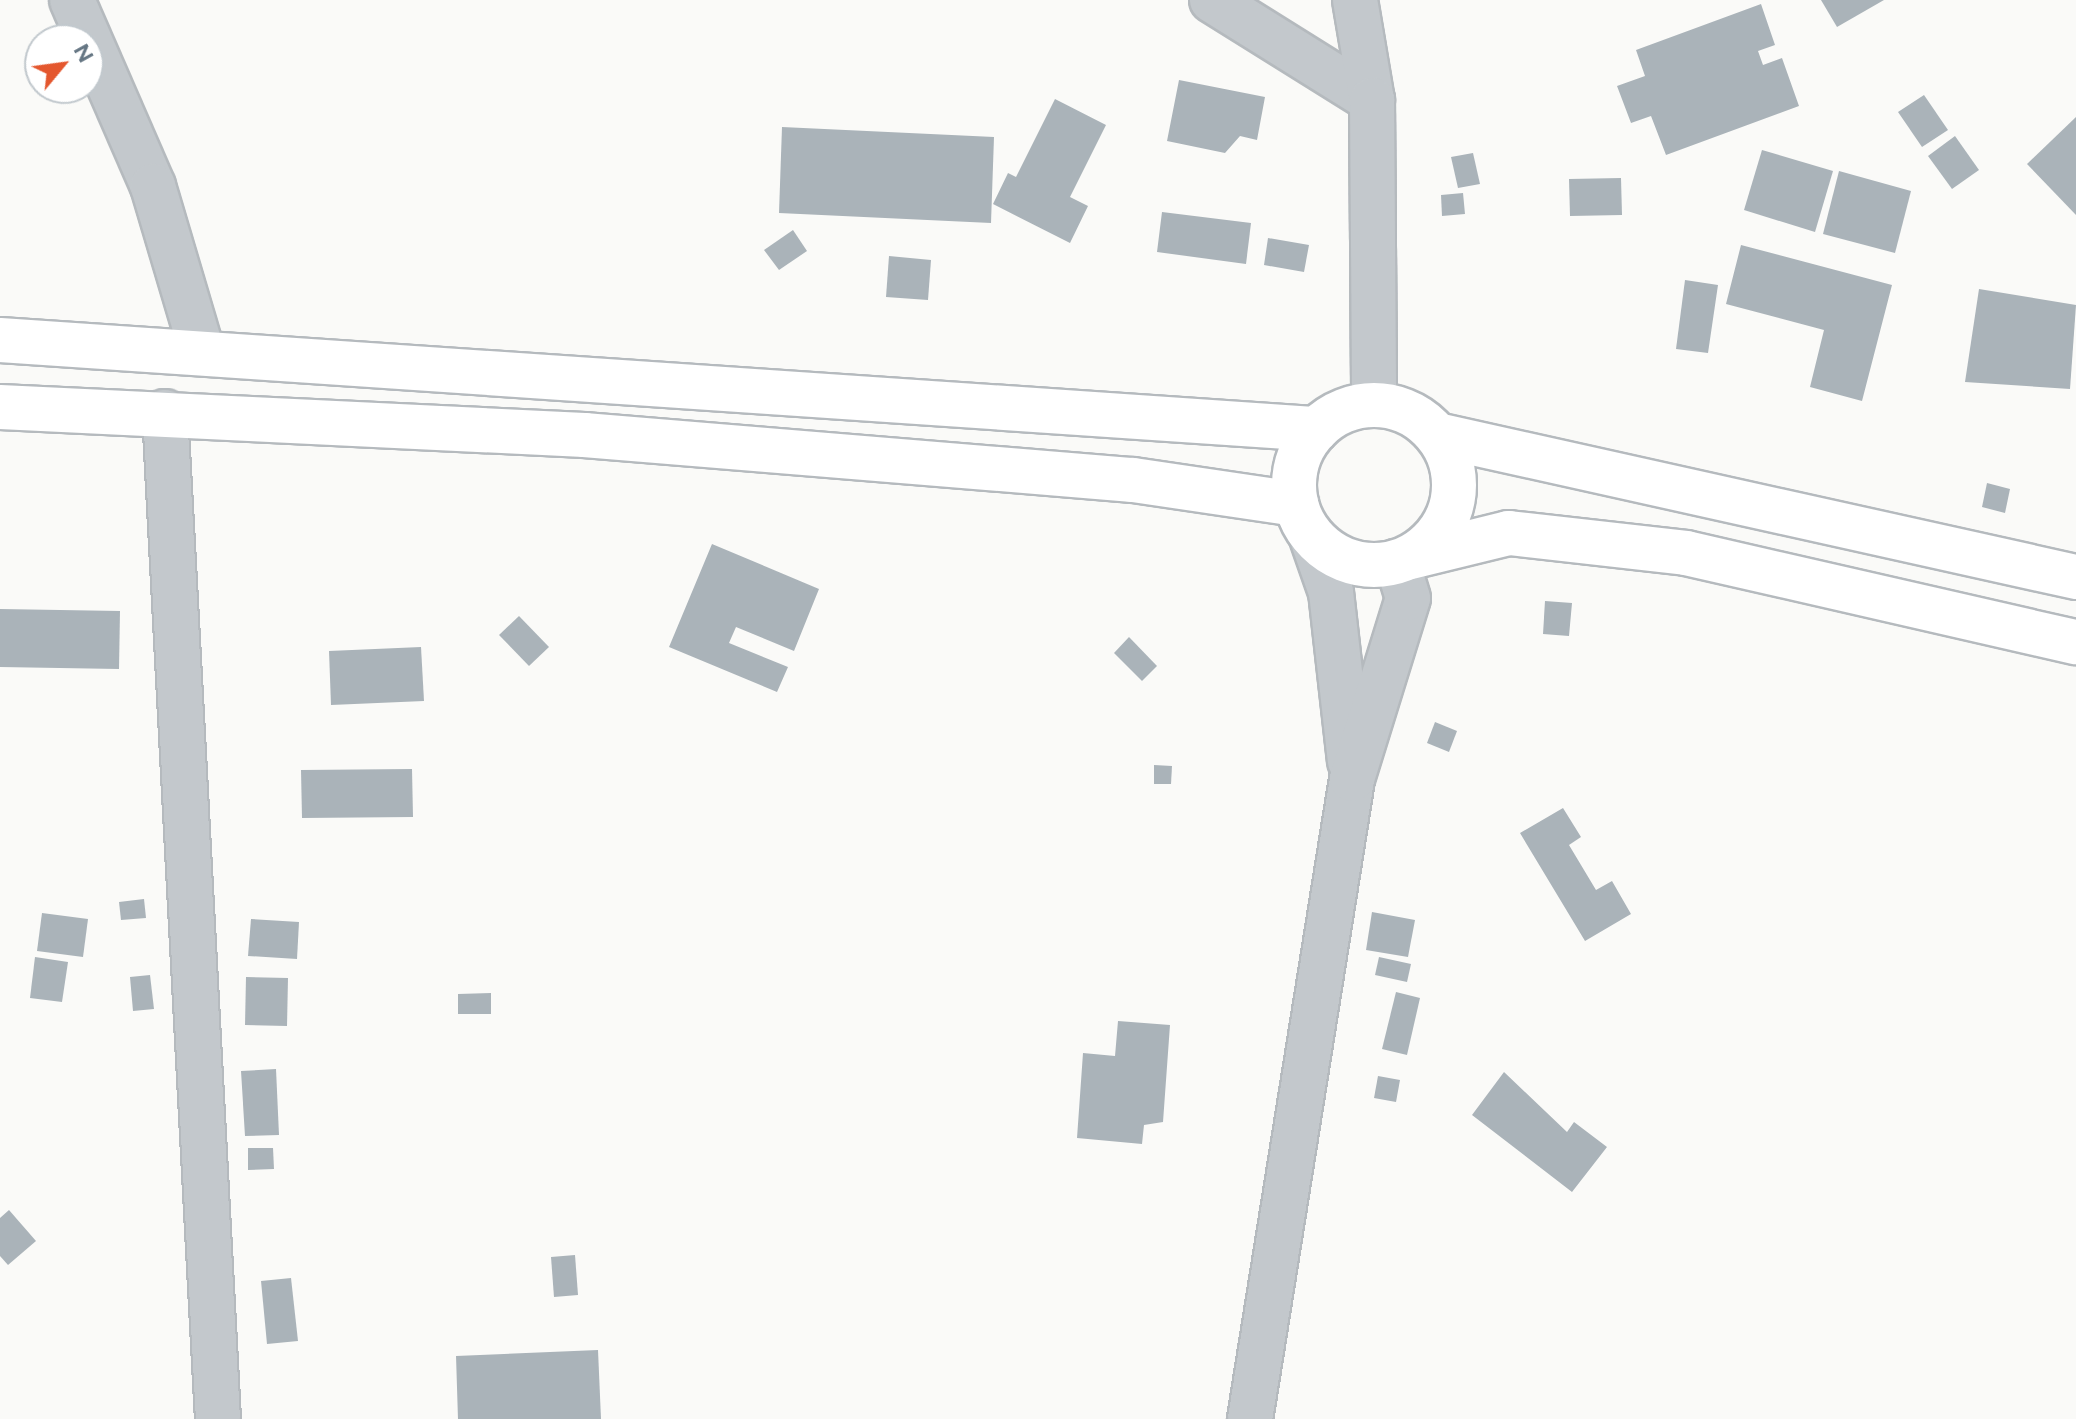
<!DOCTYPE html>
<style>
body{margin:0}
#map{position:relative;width:2076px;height:1419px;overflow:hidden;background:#fafaf8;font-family:Figtree,sans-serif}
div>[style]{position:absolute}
.building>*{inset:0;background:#aab3b9}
.roads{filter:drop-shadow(2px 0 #b5babe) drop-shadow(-2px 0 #b5babe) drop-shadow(0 2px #b5babe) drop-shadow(0 -2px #b5babe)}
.minor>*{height:44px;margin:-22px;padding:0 22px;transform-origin:22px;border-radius:22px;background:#c3c8cc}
.major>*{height:44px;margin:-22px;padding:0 22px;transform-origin:22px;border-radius:22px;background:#fff}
.major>.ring{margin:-22px;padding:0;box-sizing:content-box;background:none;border:44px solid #fff;border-radius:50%}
span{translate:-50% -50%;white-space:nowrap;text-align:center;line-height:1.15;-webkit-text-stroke:8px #fff;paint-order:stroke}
.north{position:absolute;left:24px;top:24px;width:80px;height:80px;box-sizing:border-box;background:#fff;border:2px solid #c1c8cd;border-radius:50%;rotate:61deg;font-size:22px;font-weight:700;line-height:32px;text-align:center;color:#657683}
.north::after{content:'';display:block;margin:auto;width:28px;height:36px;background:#e4572e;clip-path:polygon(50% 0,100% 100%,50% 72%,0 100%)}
</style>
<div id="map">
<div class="building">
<div style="clip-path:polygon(1821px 0,1884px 0,1837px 27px)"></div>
<div style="clip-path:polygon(1761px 4px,1775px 45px,1758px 51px,1763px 65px,1782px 58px,1799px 106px,1666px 155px,1651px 116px,1631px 123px,1617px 86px,1645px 76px,1636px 50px)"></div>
<div style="clip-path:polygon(1179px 80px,1265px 97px,1257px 140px,1240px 136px,1225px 153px,1167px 141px)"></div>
<div style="clip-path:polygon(1924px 95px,1948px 130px,1922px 147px,1898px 112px)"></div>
<div style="clip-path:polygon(1055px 99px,1106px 125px,1070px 197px,1088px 206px,1070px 243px,993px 204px,1008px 173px,1016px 177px)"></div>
<div style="clip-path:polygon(2076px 117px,2076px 215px,2027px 164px)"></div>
<div style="clip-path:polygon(782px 127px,994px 137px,991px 223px,779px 213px)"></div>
<div style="clip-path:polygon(1955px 136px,1979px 170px,1952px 189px,1928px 156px)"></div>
<div style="clip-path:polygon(1762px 150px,1833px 171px,1815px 232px,1744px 210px)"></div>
<div style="clip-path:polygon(1473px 153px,1480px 184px,1458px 188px,1451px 157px)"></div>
<div style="clip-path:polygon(1839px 171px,1911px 191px,1895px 253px,1823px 234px)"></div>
<div style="clip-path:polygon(1621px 178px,1622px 215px,1570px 216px,1569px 179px)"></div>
<div style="clip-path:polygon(1463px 193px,1465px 214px,1442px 216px,1441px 195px)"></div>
<div style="clip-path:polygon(1162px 212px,1251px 223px,1246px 264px,1157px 252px)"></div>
<div style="clip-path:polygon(793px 230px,807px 251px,779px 270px,764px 250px)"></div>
<div style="clip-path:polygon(1268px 238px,1309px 245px,1304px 272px,1264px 265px)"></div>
<div style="clip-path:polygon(1741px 245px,1892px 285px,1862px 401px,1810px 387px,1824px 330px,1726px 304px)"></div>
<div style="clip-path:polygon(889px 256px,931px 260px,928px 300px,886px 297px)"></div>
<div style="clip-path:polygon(1685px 280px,1718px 285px,1708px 353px,1676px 349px)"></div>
<div style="clip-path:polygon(1979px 289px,2076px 305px,2070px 389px,1965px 382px)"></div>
<div style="clip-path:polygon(1987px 483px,2010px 489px,2005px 513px,1982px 507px)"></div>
<div style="clip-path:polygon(712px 544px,819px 589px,794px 651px,736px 627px,729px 643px,788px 667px,777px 692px,669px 647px)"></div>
<div style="clip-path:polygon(1545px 601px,1572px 603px,1569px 636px,1543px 634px)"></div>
<div style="clip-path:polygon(0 609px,120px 611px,119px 669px,0 667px)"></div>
<div style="clip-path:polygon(519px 616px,549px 647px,529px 666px,499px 635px)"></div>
<div style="clip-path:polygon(1129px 637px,1157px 666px,1142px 681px,1114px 653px)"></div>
<div style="clip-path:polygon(421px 647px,424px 701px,331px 705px,329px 651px)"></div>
<div style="clip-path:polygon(1435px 722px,1457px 731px,1449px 752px,1427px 743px)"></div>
<div style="clip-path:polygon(1154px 765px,1172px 766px,1171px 784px,1154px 784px)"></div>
<div style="clip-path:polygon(412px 769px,413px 817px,302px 818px,301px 770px)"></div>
<div style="clip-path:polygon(1563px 808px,1581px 837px,1569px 845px,1596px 890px,1612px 881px,1631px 914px,1585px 941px,1520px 833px)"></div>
<div style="clip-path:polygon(144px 899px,146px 918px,121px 920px,119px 902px)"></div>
<div style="clip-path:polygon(1372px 912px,1415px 920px,1408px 957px,1366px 950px)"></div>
<div style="clip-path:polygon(42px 913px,88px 919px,83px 957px,37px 951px)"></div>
<div style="clip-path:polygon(251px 919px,299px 922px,297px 959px,248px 956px)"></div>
<div style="clip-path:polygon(35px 957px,68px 962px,62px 1002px,30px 998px)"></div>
<div style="clip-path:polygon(1379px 957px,1411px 964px,1407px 982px,1375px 975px)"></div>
<div style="clip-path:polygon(150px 975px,154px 1009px,133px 1011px,130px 977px)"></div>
<div style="clip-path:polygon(246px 977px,288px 978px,287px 1026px,245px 1025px)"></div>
<div style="clip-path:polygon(1396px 992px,1420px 998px,1407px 1055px,1382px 1049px)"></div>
<div style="clip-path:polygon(491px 993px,491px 1014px,458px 1014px,458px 994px)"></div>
<div style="clip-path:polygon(1118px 1021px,1170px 1025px,1163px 1122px,1144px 1125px,1142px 1144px,1077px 1138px,1083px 1053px,1115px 1056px)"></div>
<div style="clip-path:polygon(276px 1069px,279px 1135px,245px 1136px,241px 1071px)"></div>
<div style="clip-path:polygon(1504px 1072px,1567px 1132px,1574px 1122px,1607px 1147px,1572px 1192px,1472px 1115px)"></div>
<div style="clip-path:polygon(1378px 1076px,1400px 1080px,1396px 1102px,1374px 1098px)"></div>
<div style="clip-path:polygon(248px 1148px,273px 1148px,274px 1169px,248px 1170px)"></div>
<div style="clip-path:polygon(9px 1210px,36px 1241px,8px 1265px,0 1256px,0 1218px)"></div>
<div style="clip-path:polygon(575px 1255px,578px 1295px,554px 1297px,551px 1257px)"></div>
<div style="clip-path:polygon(291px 1278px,298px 1341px,267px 1344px,261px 1281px)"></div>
<div style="clip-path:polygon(598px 1350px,601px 1419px,458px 1419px,456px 1356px)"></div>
</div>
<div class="roads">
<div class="minor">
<div style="left:72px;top:0;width:203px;rotate:66.5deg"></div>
<div style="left:153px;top:186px;width:169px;rotate:73.5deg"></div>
<div style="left:1212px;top:0;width:189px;rotate:32deg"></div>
<div style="left:1355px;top:0;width:101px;rotate:80.4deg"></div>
<div style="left:1372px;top:100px;width:305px;rotate:89.6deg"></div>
<div style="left:165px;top:412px;width:1008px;rotate:86.99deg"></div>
<div style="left:1311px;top:535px;width:60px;rotate:70.7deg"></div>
<div style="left:1331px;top:592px;width:170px;rotate:83.6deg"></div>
<div style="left:1250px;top:1419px;width:648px;rotate:-80.94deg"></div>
<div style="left:1352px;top:779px;width:189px;rotate:-72.8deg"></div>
<div style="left:1408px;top:598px;width:38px;rotate:-107deg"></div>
</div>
<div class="major">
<div style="left:0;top:340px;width:1320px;rotate:3.87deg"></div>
<div class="ring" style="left:1294px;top:405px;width:116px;height:116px"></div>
<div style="left:0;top:407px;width:585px;rotate:2.74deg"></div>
<div style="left:584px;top:435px;width:551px;rotate:4.69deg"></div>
<div style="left:1133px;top:480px;width:165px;rotate:8.4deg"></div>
<div style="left:1437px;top:435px;width:655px;rotate:12.53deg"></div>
<div style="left:1411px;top:557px;width:101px;rotate:-13.8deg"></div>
<div style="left:1509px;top:533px;width:178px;rotate:6.4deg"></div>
<div style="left:1686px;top:553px;width:400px;rotate:12.9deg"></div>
</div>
</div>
<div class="north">N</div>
</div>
